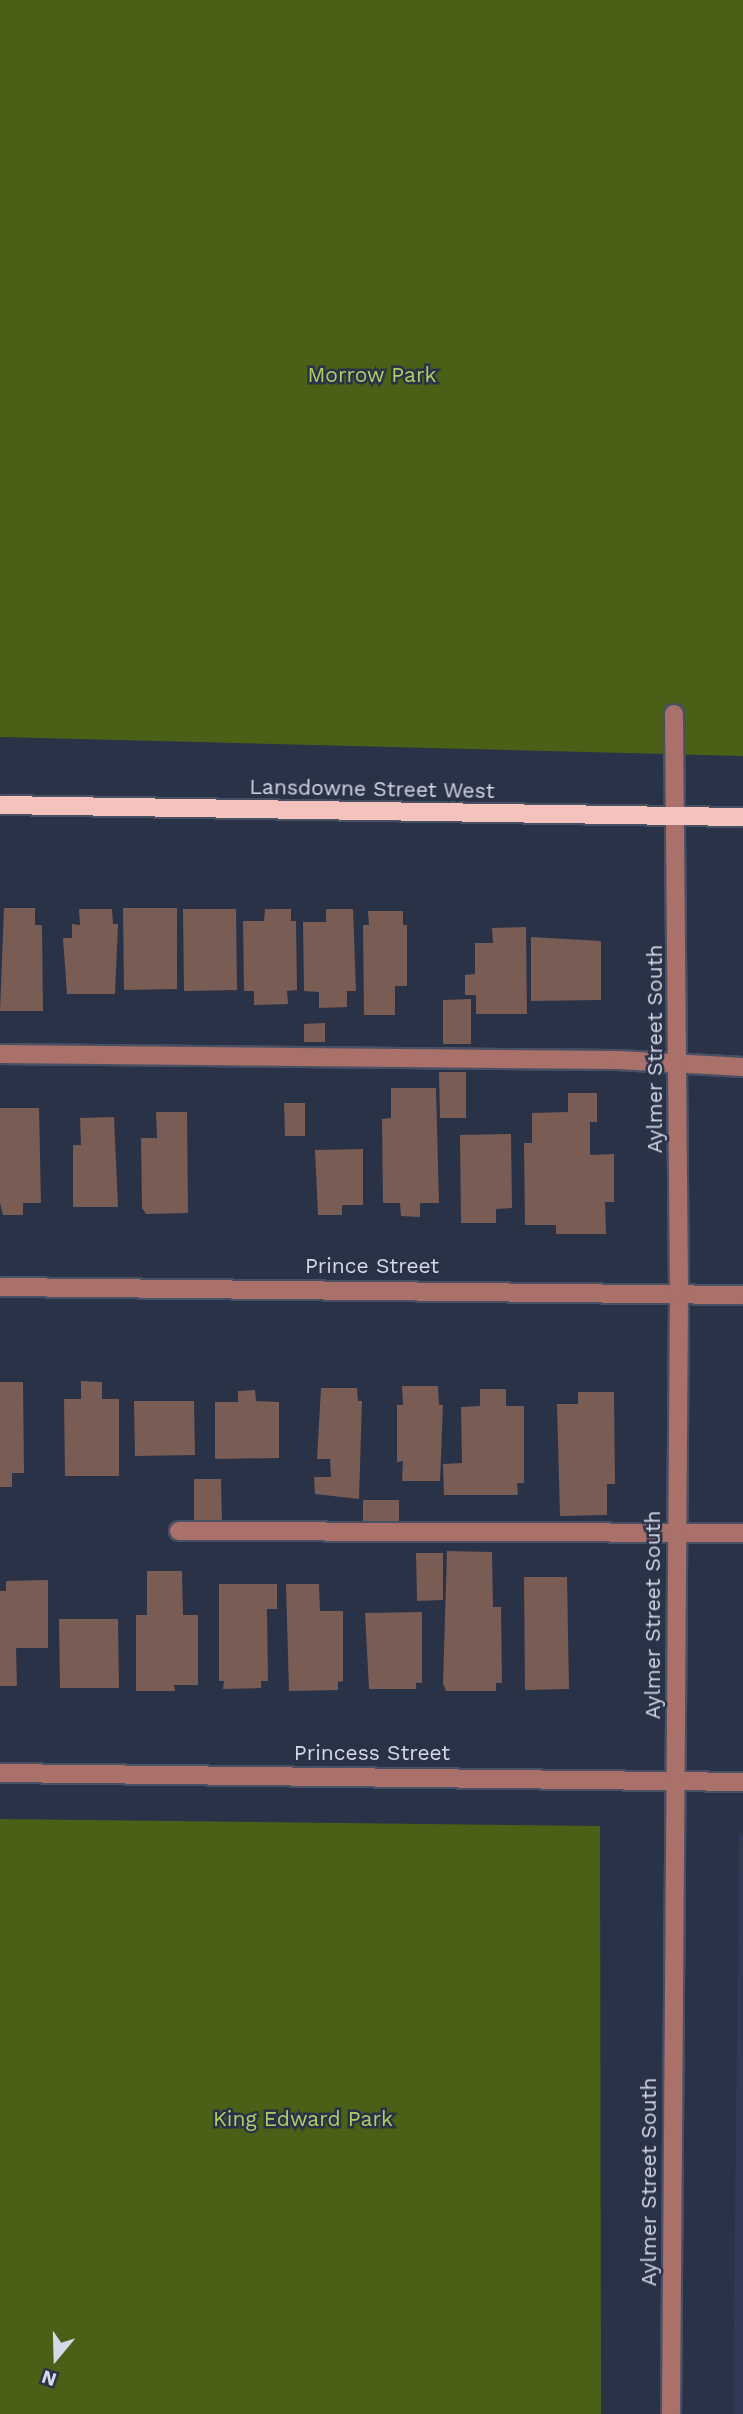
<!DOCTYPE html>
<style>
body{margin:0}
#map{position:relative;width:743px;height:2414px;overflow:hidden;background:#2a3247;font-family:"Work Sans",sans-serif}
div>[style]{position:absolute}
.built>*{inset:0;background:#303a56}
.green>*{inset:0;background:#4b6017}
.building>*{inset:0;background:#795c54}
.roads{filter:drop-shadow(2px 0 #495064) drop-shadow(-2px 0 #495064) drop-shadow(0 2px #495064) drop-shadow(0 -2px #495064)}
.minor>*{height:18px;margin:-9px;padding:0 9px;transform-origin:9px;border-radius:9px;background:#aa706a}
.major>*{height:18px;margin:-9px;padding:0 9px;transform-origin:9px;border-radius:9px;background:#f4c3bd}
span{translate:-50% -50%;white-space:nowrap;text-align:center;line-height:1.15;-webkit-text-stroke:5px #2a3247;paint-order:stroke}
.park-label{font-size:21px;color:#aecf66}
.street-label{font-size:21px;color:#d5dae8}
.north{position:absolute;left:21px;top:2323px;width:70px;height:70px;-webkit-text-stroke:5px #2a3247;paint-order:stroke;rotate:199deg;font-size:19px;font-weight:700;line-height:28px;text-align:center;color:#d5dae8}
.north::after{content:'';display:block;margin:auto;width:24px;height:32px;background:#d5dae8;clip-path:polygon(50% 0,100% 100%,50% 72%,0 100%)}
</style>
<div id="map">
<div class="built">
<div style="clip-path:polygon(739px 1835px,743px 1835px,743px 2414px,733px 2414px)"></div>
</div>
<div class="green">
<div style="clip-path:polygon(0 0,743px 0,743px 756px,0 737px)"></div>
<div style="clip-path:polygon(0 1819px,600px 1826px,601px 2414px,0 2414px)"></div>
</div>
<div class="building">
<div style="clip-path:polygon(4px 908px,35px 908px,35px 925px,42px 925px,43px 1011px,0 1011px)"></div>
<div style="clip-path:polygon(123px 908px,177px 908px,177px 989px,124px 990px)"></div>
<div style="clip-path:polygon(79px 909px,112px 909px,113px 924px,118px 924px,115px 994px,67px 994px,63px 938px,72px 938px,72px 924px,80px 925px)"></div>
<div style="clip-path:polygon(183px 909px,236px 909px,237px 990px,184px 991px)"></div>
<div style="clip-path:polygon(265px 909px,291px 909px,291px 921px,296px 921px,297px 990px,287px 991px,288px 1004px,254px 1005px,254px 991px,244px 991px,243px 921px,264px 921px)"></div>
<div style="clip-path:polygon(326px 909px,353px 909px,356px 991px,347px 991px,347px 1007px,319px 1008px,319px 992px,304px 991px,303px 922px,326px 922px)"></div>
<div style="clip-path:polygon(368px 911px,403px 911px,403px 925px,407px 925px,407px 986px,395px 986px,395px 1015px,364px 1015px,363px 925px,369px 925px)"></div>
<div style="clip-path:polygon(526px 927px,527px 1014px,476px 1014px,476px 995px,465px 995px,465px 975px,475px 974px,475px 943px,493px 943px,492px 928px)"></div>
<div style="clip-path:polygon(531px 937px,601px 941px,601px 1000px,531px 1001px)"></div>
<div style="clip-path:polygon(471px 999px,471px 1044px,443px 1044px,443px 1000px)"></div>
<div style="clip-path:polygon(325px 1023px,325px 1042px,304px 1042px,304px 1024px)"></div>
<div style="clip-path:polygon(439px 1072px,466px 1072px,466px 1118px,440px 1118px)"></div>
<div style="clip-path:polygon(391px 1088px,436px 1088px,439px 1203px,420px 1203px,420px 1217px,401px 1216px,400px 1203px,383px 1203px,382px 1119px,391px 1118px)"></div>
<div style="clip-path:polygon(568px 1093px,597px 1093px,597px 1122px,590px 1122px,590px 1155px,614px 1154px,614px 1202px,605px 1202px,606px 1234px,556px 1234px,556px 1225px,525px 1225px,524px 1143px,532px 1143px,532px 1113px,568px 1112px)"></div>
<div style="clip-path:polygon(284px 1103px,305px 1103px,305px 1136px,285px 1136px)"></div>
<div style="clip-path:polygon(0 1108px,39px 1108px,41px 1203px,23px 1203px,23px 1215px,3px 1215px,0 1203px)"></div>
<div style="clip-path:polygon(156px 1112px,187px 1112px,188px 1213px,146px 1214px,142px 1208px,141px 1138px,157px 1138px)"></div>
<div style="clip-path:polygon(114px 1117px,118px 1207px,73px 1207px,73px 1145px,81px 1145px,80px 1118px)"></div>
<div style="clip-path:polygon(511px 1134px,512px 1208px,496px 1209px,496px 1223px,461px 1223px,460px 1135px)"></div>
<div style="clip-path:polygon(363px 1149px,363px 1205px,342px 1205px,342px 1215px,318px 1215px,315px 1150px)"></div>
<div style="clip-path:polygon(81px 1381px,102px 1382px,102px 1399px,119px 1399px,119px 1476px,65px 1476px,64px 1399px,81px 1399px)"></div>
<div style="clip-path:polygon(0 1382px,23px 1382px,24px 1473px,12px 1473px,12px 1487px,0 1487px)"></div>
<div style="clip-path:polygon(402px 1386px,438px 1386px,439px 1405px,443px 1405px,440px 1481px,402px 1481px,403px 1461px,397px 1462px,397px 1405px,403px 1405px)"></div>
<div style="clip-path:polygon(321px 1388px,357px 1388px,358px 1401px,362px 1401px,359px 1499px,315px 1494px,314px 1477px,331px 1477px,330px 1459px,317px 1459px)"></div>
<div style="clip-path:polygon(480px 1389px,506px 1389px,506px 1406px,524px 1406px,524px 1483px,517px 1483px,518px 1495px,444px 1495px,443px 1464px,462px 1463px,461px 1407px,480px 1406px)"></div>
<div style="clip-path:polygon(255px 1390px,256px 1401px,279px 1402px,279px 1458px,215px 1459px,215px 1402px,238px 1402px,238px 1391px)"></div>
<div style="clip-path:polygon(578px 1392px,614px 1392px,615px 1484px,607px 1484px,607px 1515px,560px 1516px,557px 1404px,578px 1404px)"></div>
<div style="clip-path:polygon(134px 1401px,194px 1401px,195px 1455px,135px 1456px)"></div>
<div style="clip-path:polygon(194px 1479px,221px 1479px,222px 1524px,194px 1523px)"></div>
<div style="clip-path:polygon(363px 1500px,399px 1500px,399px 1524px,363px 1524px)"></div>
<div style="clip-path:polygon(447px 1551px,492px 1552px,493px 1607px,501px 1607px,502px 1683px,496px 1683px,496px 1691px,446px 1691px,443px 1683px)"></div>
<div style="clip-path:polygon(416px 1553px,443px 1553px,443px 1600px,417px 1601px)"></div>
<div style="clip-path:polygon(147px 1571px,182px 1571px,183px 1615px,198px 1615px,198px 1685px,174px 1685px,175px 1691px,136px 1691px,136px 1615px,147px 1615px)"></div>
<div style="clip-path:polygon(524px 1577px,567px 1577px,569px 1689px,525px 1690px)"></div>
<div style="clip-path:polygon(48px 1580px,48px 1648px,16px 1648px,17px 1686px,0 1686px,0 1591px,6px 1591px,6px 1581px)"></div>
<div style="clip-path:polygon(219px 1584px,277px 1584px,277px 1609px,267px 1609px,268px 1681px,261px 1681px,261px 1688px,223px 1689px,224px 1681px,219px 1681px)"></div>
<div style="clip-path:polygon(286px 1584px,319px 1584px,320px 1611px,343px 1611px,343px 1681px,338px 1682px,338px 1690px,289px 1691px)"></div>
<div style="clip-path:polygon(422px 1612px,422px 1683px,416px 1683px,416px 1689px,369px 1689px,365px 1613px)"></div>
<div style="clip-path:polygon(59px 1619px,118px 1619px,119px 1688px,60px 1688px)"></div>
</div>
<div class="roads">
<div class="minor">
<div style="left:0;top:1054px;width:618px;rotate:0.56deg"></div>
<div style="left:618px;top:1060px;width:125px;rotate:3.2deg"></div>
<div style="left:0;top:1287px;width:743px;rotate:0.62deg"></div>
<div style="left:179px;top:1531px;width:564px;rotate:0.2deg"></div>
<div style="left:0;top:1773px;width:743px;rotate:0.69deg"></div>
<div style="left:671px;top:2414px;width:1123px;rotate:-89.59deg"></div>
<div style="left:679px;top:1291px;width:577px;rotate:-90.5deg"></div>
</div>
<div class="major">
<div style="left:0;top:805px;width:743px;rotate:0.93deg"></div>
</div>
</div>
<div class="park-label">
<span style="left:372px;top:375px">Morrow Park</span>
<span style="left:303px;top:2119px">King Edward Park</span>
</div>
<div class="street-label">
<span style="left:372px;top:789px;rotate:1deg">Lansdowne Street West</span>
<span style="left:655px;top:1049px;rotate:-90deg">Aylmer Street South</span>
<span style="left:372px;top:1266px">Prince Street</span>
<span style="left:653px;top:1615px;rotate:-90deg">Aylmer Street South</span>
<span style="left:372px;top:1753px">Princess Street</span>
<span style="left:649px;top:2182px;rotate:-90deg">Aylmer Street South</span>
</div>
<div class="north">N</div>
</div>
